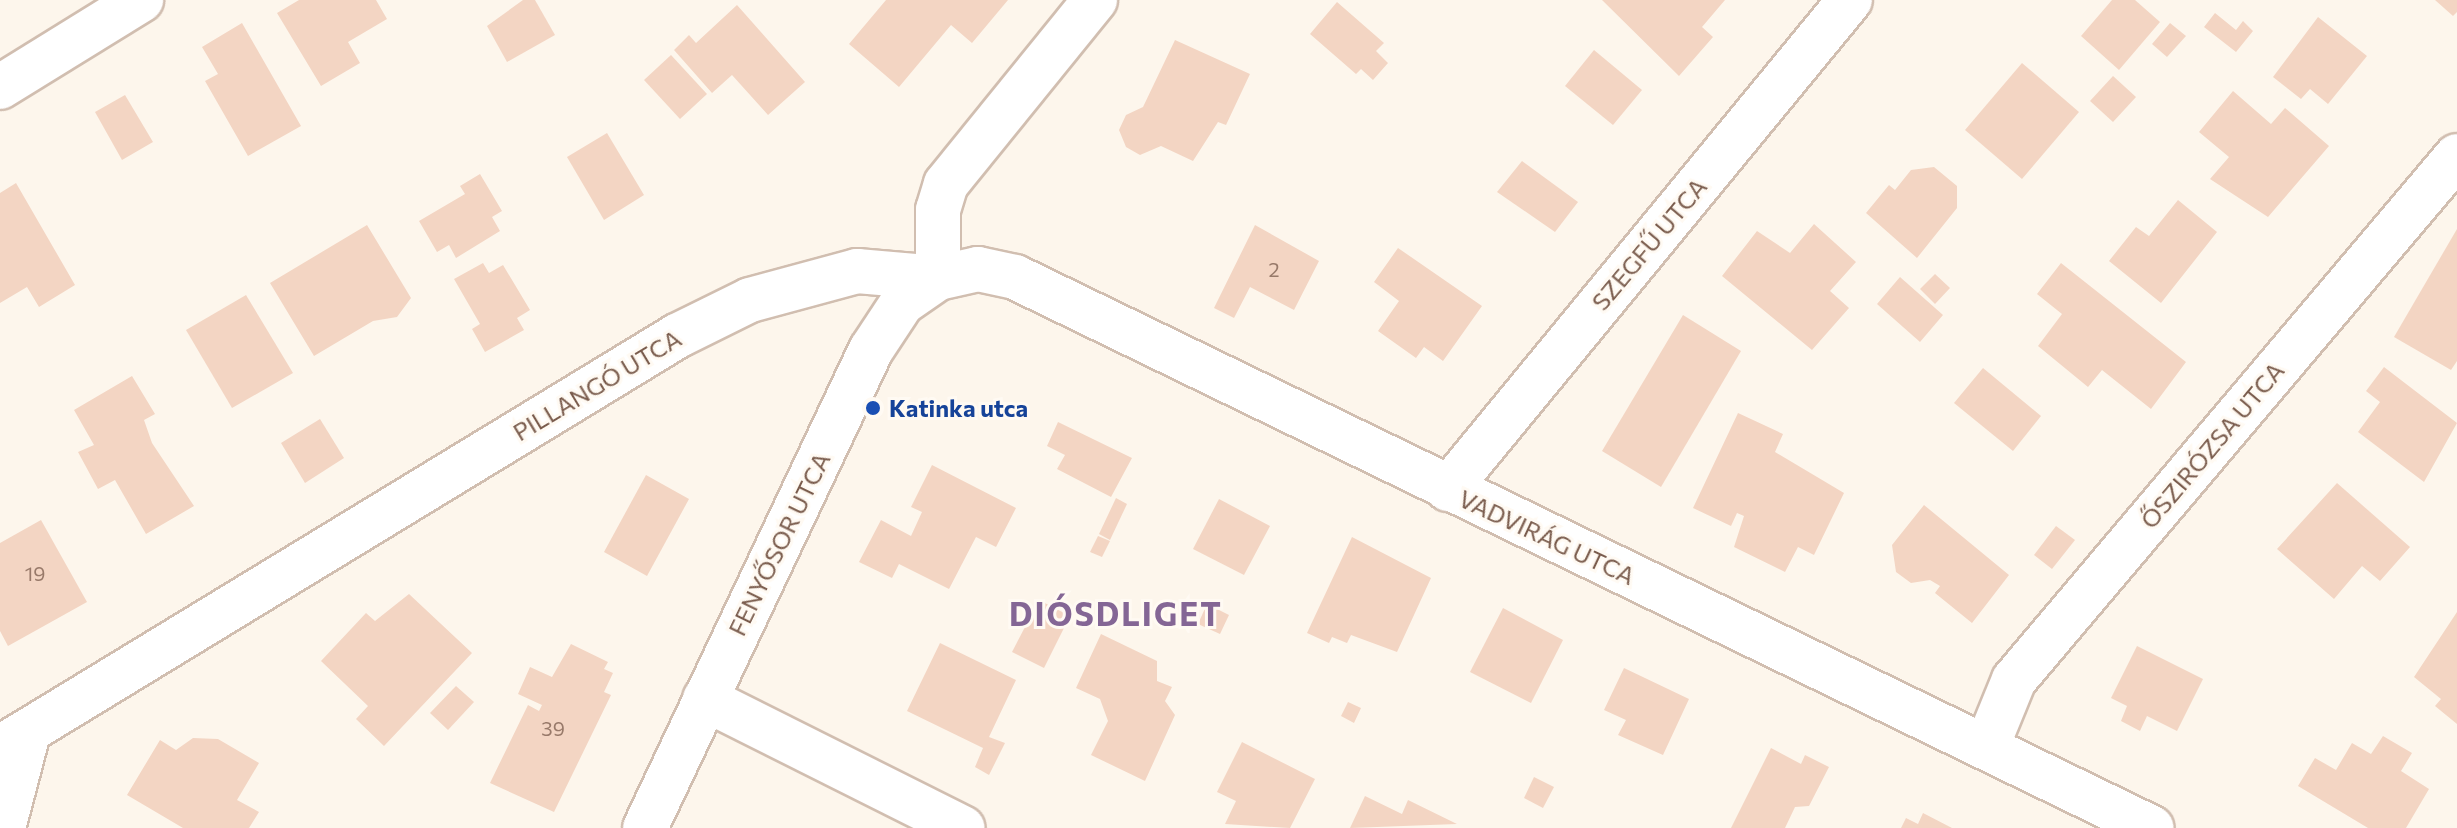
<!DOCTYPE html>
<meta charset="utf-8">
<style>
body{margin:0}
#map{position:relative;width:2457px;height:828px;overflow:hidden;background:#fdf6ec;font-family:Commissioner,sans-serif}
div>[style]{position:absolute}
.building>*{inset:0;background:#f3d5c3}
.roads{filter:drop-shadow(2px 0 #d1beb0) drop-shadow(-2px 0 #d1beb0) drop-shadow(0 2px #d1beb0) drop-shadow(0 -2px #d1beb0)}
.minor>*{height:44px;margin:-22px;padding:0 22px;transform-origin:22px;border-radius:22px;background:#fff}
.dots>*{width:22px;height:22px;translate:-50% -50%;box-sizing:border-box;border:4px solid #fffaf3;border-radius:50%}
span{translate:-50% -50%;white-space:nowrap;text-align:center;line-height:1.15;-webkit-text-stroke:6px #fffaf3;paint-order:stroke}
.number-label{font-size:20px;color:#987a6a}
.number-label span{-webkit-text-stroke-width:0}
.street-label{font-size:24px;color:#7a5c4d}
.transit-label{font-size:24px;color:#164399;font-weight:700}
.left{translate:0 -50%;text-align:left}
.district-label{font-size:32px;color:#846695;font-weight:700;letter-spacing:2px}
</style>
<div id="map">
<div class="building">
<div style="clip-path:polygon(299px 0,376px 0,387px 19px,348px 42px,360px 63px,321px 86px,277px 13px)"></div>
<div style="clip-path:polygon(523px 0,535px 0,555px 35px,507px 62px,487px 26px)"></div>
<div style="clip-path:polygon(886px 0,1008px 0,972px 43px,951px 25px,899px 87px,849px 44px)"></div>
<div style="clip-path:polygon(1602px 0,1725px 0,1702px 27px,1713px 37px,1679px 76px)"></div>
<div style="clip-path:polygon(2112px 0,2135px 0,2160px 22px,2119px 70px,2081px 36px)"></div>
<div style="clip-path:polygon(2435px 0,2457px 0,2457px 12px,2453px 16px)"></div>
<div style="clip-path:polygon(1337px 2px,1384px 43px,1376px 51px,1388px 63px,1373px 80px,1361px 69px,1356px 74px,1310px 34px)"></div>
<div style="clip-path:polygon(737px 5px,805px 82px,768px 115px,732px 75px,712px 93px,674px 50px,689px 35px,696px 43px)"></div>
<div style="clip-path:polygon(2215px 13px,2236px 30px,2243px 21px,2253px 31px,2236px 52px,2204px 27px)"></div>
<div style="clip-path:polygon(2318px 17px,2367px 56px,2328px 104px,2310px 89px,2301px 99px,2273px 77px)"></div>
<div style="clip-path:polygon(242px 23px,301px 126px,248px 156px,205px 81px,218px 74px,202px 47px)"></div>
<div style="clip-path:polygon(2170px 23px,2186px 36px,2167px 57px,2152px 44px)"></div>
<div style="clip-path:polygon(1175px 40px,1250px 74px,1226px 125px,1218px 122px,1193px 161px,1161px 146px,1140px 155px,1126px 147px,1119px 130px,1126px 115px,1143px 107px)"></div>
<div style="clip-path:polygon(1594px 50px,1642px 90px,1613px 125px,1565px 86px)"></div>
<div style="clip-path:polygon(671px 55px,707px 94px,680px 119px,644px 80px)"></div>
<div style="clip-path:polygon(2022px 63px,2079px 112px,2022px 179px,1965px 130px)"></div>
<div style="clip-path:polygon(2113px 76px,2136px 97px,2113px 122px,2090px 101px)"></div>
<div style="clip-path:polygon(2233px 91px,2271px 124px,2285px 108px,2329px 146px,2268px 217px,2210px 179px,2229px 157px,2199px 132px)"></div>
<div style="clip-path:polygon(125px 95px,153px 142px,122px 160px,95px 112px)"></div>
<div style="clip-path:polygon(607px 133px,644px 195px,604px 220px,567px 157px)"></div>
<div style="clip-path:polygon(1522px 161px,1578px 202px,1555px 232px,1497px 192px)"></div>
<div style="clip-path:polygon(1934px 167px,1957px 186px,1957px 208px,1917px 258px,1866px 213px,1889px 185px,1895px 190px,1911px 170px)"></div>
<div style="clip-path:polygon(480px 174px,502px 211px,492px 217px,500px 231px,456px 258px,449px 245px,437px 252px,419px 221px,465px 194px,460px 186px)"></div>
<div style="clip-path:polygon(16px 183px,75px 285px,39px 307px,27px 287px,0 303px,0 193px)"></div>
<div style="clip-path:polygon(2178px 200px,2217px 232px,2161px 303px,2109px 261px,2136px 227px,2149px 236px)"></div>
<div style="clip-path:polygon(1814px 224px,1856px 262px,1830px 291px,1849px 308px,1812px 350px,1722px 276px,1757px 231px,1790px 253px)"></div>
<div style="clip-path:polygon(367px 225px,411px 298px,397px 317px,373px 321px,314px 356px,270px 283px)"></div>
<div style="clip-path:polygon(1255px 225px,1319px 261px,1294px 310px,1250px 287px,1234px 318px,1214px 308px)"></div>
<div style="clip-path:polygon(2457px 229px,2457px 361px,2451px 370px,2394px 337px)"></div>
<div style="clip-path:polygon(1398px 248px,1482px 306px,1443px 361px,1424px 347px,1416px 358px,1378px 331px,1399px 301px,1374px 282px)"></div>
<div style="clip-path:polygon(483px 263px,489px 273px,503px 265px,530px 310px,517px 318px,524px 330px,485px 352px,472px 329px,480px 324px,454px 279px)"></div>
<div style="clip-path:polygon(2061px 263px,2186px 362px,2151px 409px,2102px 370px,2088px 387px,2038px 346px,2062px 314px,2037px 294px)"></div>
<div style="clip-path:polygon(1935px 274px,1950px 288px,1935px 304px,1920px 289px)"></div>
<div style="clip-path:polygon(1900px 277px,1943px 315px,1920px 342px,1877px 304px)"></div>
<div style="clip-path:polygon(246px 295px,293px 373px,232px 408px,186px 330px)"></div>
<div style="clip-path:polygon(1683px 315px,1741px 351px,1661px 487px,1602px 451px)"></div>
<div style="clip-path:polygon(2384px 367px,2457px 423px,2424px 482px,2358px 432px,2380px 402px,2366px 391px)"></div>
<div style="clip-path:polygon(1983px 368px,2041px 416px,2013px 451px,1954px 403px)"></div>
<div style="clip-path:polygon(132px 376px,155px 414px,144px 420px,152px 443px,194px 506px,146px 534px,115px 480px,98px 489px,78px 452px,94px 445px,74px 410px)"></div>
<div style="clip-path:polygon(1738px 413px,1783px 434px,1775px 452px,1844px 493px,1814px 555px,1798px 547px,1785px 572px,1734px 547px,1744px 516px,1737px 513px,1731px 526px,1693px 508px)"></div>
<div style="clip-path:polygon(320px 419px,344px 458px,305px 483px,281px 443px)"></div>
<div style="clip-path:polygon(1058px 422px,1132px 458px,1111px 497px,1057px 469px,1065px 455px,1047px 446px)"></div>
<div style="clip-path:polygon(932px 465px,1016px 508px,996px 547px,976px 537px,949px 589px,899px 564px,892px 578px,859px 562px,881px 520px,911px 536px,922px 512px,911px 507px)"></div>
<div style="clip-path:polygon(646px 475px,689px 499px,647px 576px,604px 552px)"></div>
<div style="clip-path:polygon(2337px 483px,2410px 547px,2380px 581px,2362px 566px,2334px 599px,2277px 549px)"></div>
<div style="clip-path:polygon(1116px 498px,1127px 504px,1110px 540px,1099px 534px)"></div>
<div style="clip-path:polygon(1219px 499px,1270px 526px,1244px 575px,1193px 549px)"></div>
<div style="clip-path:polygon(1924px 505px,2009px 575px,1972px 623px,1935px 593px,1940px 586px,1930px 580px,1911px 583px,1896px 572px,1892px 545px)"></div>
<div style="clip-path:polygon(41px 520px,87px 602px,8px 646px,0 631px,0 543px)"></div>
<div style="clip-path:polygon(2056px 526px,2075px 540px,2052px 569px,2034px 555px)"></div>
<div style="clip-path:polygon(1098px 536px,1110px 541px,1102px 557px,1090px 552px)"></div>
<div style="clip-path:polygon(1352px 537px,1431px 578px,1397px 652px,1351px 635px,1347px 643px,1332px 637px,1329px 643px,1307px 633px)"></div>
<div style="clip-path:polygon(409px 594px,472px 653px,384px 746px,356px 719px,368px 706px,321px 661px,366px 613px,375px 621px)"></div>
<div style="clip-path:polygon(1039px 600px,1070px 616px,1044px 668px,1012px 652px)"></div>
<div style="clip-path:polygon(1207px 604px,1229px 615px,1220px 634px,1198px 624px)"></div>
<div style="clip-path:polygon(1503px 608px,1563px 640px,1531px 703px,1470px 672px)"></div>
<div style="clip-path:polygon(2457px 612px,2457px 724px,2435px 706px,2441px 699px,2414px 677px)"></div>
<div style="clip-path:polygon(1101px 634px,1157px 661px,1157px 681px,1172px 687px,1165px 701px,1175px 715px,1145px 781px,1091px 755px,1108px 721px,1100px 699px,1076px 688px)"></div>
<div style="clip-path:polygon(940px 643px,1016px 680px,989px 737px,1005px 743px,989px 775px,975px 767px,983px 748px,907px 711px)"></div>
<div style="clip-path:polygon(571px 644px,608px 662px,604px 669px,613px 673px,604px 692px,611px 695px,554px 812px,490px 783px,528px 705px,539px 711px,542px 705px,518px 694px,530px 667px,552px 677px)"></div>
<div style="clip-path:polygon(2137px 646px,2203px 679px,2177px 731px,2147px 716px,2140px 731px,2121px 721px,2127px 706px,2111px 698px)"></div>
<div style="clip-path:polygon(1624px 668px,1689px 699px,1663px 755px,1618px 735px,1626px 720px,1604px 710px)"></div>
<div style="clip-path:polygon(456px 686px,474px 702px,448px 730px,430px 713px)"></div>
<div style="clip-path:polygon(1348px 702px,1361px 708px,1354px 723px,1341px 716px)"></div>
<div style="clip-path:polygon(2383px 736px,2412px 753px,2401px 771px,2429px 789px,2406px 828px,2368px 828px,2298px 786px,2315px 758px,2336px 770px,2352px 743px,2371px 754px)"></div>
<div style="clip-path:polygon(193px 738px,218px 739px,259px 763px,237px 800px,259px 812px,249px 828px,183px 828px,127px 795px,160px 740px,176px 750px)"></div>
<div style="clip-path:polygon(1242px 742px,1315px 779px,1290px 828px,1225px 824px,1236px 801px,1217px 792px)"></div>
<div style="clip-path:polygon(1771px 748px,1801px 764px,1805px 755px,1829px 767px,1809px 806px,1795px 807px,1785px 828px,1731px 828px)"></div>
<div style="clip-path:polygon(1534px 777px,1554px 787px,1543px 808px,1524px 798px)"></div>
<div style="clip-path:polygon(1365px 796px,1402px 814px,1408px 800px,1457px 824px,1350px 828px)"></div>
<div style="clip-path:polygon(1923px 813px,1952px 828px,1901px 828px,1906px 818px,1918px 824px)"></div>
</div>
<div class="roads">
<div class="minor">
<div style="left:0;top:87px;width:166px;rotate:-31.7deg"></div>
<div style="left:938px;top:278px;width:68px;rotate:-90deg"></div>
<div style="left:938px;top:210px;width:27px;rotate:-73deg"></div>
<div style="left:946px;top:184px;width:237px;rotate:-51deg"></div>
<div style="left:1448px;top:489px;width:633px;rotate:-50.58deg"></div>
<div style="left:705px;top:699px;width:288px;rotate:26.6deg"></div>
<div style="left:1987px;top:746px;width:71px;rotate:-67.8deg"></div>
<div style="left:2014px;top:680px;width:686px;rotate:-49.79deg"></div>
<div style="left:0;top:748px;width:793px;rotate:-31.32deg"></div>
<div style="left:677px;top:336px;width:81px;rotate:-26.3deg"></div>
<div style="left:750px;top:300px;width:111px;rotate:-15.2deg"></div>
<div style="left:857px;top:271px;width:81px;rotate:4.9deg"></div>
<div style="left:938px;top:278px;width:41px;rotate:-12.7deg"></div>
<div style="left:978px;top:269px;width:38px;rotate:12deg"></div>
<div style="left:1015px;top:277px;width:1263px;rotate:25.86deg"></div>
<div style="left:3px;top:828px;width:98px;rotate:-75.3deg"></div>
<div style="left:645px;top:828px;width:529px;rotate:-64.7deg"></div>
<div style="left:871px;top:350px;width:56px;rotate:-56.6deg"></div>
<div style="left:902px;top:303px;width:44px;rotate:-34.8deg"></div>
</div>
</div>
<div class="dots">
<div style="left:873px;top:408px;background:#1a4fb4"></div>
</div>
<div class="number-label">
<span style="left:1274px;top:269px">2</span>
<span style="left:35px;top:573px">19</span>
<span style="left:553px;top:728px">39</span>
</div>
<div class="street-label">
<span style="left:1649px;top:244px;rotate:-50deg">SZEGFŰ UTCA</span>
<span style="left:597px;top:385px;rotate:-31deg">PILLANGÓ UTCA</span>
<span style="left:2212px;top:445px;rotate:-50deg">ŐSZIRÓZSA UTCA</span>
<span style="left:1547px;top:537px;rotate:25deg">VADVIRÁG UTCA</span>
<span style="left:779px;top:544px;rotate:-64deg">FENYŐSOR UTCA</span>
</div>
<div class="transit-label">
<span class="left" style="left:889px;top:408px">Katinka utca</span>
</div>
<div class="district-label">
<span style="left:1116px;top:613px">DIÓSDLIGET</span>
</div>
</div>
